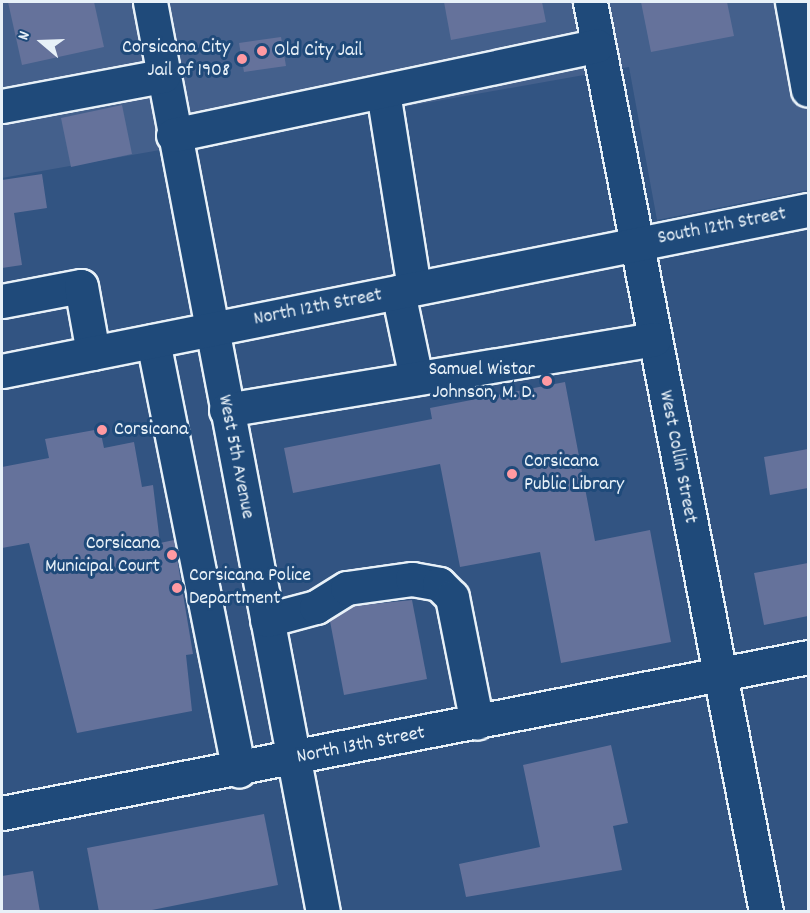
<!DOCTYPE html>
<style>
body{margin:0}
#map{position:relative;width:810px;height:913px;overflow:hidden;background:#325482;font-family:Dekko,sans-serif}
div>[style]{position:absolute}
.built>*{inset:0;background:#44608c}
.building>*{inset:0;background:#65729b}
.roads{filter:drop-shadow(2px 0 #e8f1f8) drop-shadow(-2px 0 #e8f1f8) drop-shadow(0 2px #e8f1f8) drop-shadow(0 -2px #e8f1f8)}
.minor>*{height:33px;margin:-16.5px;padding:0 16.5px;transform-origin:16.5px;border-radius:16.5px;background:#1f4a7a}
.dots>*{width:16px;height:16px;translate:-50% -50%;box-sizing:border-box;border:3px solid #1f4a7a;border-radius:50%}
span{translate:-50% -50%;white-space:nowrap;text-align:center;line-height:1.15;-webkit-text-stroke:6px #1f4a7a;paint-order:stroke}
.poi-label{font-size:20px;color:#e8f1f8}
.right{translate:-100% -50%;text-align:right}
.left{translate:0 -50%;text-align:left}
.street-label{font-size:20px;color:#e8f1f8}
.frame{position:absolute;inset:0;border:3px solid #e8f1f8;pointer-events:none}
.north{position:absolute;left:12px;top:12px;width:60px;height:60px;-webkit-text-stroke:4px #1f4a7a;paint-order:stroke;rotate:289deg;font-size:16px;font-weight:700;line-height:24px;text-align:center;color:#e8f1f8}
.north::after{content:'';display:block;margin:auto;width:21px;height:27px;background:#e8f1f8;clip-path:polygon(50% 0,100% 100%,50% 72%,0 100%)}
</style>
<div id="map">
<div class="built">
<div style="clip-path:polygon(2px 2px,808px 2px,808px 190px,657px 220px,629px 67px,2px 178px)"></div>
</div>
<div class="building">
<div style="clip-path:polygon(8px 2px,94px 2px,104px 47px,22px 65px)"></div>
<div style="clip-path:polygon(444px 2px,542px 2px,546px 22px,451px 40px)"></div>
<div style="clip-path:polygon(641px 2px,727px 2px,734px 36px,651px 52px)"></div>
<div style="clip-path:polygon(281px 37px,286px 66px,244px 72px,239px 43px)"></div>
<div style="clip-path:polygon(122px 105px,132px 154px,71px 167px,61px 118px)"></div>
<div style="clip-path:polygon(42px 174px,47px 208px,14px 213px,22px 265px,2px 268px,2px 180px)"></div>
<div style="clip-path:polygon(565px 382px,595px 541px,650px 530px,671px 642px,561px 663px,540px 552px,460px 567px,440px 464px,293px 493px,284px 448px,432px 419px,430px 408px)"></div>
<div style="clip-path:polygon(100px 429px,104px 448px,134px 442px,142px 487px,153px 485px,160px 543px,174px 540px,193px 654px,186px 655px,192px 711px,77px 733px,29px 543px,2px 548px,2px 467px,49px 458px,45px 439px)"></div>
<div style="clip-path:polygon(808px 449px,808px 488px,770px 495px,764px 457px)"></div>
<div style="clip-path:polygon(808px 563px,808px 616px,764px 625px,754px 573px)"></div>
<div style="clip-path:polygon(412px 600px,427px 679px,344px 695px,330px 621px,353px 606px)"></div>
<div style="clip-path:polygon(611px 745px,628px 823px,613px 826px,622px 870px,466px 897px,459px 864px,540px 847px,523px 765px)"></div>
<div style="clip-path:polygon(264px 814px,278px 885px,142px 912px,99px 912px,87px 848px)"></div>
<div style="clip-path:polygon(33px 871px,40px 912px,2px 912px,2px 876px)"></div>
</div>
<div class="roads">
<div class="minor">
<div style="left:150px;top:2px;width:926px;rotate:79.24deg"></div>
<div style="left:590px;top:2px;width:927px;rotate:79.05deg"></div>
<div style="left:792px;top:2px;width:89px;rotate:79.7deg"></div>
<div style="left:383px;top:92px;width:198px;rotate:81deg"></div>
<div style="left:2px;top:106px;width:164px;rotate:-10.6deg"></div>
<div style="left:173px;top:135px;width:433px;rotate:-11.9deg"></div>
<div style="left:398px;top:292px;width:88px;rotate:78.2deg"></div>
<div style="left:2px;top:301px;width:80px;rotate:-10.8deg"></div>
<div style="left:81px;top:286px;width:68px;rotate:79.8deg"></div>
<div style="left:153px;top:341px;width:438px;rotate:78.7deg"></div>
<div style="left:2px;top:371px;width:822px;rotate:-11.3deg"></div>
<div style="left:226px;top:410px;width:434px;rotate:-9.4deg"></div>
<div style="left:267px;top:620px;width:51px;rotate:-14.9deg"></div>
<div style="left:316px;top:607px;width:36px;rotate:-32deg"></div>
<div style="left:347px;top:588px;width:66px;rotate:-7.9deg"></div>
<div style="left:412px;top:579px;width:27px;rotate:10deg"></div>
<div style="left:439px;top:584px;width:18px;rotate:45deg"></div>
<div style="left:452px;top:597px;width:128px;rotate:78.8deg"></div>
<div style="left:2px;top:813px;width:821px;rotate:-10.95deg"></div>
</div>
</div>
<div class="dots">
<div style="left:262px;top:51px;background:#ff9aa2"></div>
<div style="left:242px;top:59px;background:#ff9aa2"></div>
<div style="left:547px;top:381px;background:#ff9aa2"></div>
<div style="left:102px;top:430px;background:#ff9aa2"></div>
<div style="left:512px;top:474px;background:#ff9aa2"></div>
<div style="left:172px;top:555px;background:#ff9aa2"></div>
<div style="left:177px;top:588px;background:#ff9aa2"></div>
</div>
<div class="poi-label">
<span class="right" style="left:230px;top:60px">Corsicana City<br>Jail of 1908</span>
<span class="left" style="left:274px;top:51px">Old City Jail</span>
<span class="right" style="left:535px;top:382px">Samuel Wistar<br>Johnson, M. D.</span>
<span class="left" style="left:114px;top:430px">Corsicana</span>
<span class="left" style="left:524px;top:474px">Corsicana<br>Public Library</span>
<span class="right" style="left:160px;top:556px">Corsicana<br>Municipal Court</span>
<span class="left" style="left:189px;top:588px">Corsicana Police<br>Department</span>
</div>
<div class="street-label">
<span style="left:722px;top:227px;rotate:-11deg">South 12th Street</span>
<span style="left:318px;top:308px;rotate:-11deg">North 12th Street</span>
<span style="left:235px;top:457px;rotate:79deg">West 5th Avenue</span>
<span style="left:677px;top:457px;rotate:79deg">West Collin Street</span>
<span style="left:361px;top:746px;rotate:-11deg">North 13th Street</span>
</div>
<div class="frame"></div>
<div class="north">N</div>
</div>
